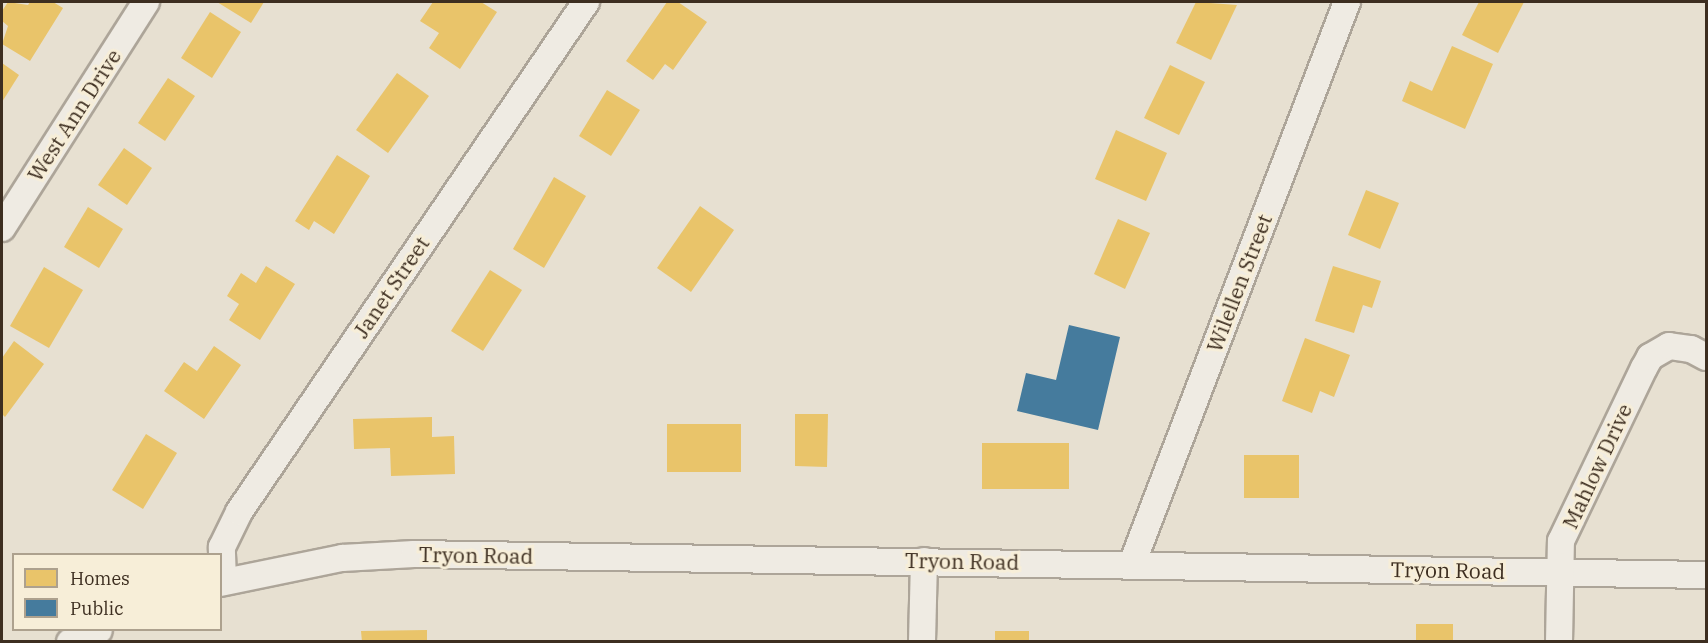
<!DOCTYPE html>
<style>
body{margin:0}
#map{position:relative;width:1708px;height:643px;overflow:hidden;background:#e7e0d1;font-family:"IBM Plex Serif",serif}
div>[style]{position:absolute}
.homes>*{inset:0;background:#e9c46a}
.public>*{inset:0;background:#457b9d}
.roads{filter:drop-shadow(2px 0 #ada599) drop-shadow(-2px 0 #ada599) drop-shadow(0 2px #ada599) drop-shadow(0 -2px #ada599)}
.minor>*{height:26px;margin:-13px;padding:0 13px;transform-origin:13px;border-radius:13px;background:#efebe3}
span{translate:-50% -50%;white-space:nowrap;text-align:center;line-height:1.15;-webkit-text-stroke:6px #f7eed8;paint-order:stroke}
.street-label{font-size:21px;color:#3d2e20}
.frame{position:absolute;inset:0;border:3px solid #3d2e20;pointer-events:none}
.legend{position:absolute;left:12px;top:553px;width:210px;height:78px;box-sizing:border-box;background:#f7eed8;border:2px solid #ada18e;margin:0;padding:8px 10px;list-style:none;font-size:18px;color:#3d2e20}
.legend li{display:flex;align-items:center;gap:12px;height:30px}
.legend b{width:30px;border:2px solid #ada18e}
</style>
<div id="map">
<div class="homes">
<div style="clip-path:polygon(8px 2px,28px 5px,30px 2px,53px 2px,63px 8px,30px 61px,2px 44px,8px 26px,2px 21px,2px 11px)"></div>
<div style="clip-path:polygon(217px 2px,264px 2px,251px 23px)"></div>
<div style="clip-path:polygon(433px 2px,481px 2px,497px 12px,460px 69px,429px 48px,439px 33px,420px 21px)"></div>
<div style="clip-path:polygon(667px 2px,678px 2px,707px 22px,673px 70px,665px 64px,653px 80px,626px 61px)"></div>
<div style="clip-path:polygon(1196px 2px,1237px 5px,1211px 60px,1176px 43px)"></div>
<div style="clip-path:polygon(1479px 2px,1524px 2px,1498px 53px,1462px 35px)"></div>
<div style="clip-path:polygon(210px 12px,241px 32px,212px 78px,181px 58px)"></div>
<div style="clip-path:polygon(1452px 46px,1493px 64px,1465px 129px,1402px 101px,1410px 81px,1432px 91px)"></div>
<div style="clip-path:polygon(2px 63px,19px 75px,2px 102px)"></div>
<div style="clip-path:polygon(1170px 65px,1205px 82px,1179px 135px,1144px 118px)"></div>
<div style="clip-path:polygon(397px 73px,429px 96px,388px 153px,356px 130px)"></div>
<div style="clip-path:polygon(168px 78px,195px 96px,165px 141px,138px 123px)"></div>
<div style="clip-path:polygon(607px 90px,640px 110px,611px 156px,579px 136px)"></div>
<div style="clip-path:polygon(1116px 130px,1167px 153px,1146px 201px,1095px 179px)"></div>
<div style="clip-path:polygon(124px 148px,152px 168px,127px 205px,98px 185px)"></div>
<div style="clip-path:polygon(337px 155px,370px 176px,334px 234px,314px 221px,309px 230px,295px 221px)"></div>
<div style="clip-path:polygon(554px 177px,586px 196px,544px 268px,513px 249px)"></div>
<div style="clip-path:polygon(1366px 190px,1399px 203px,1380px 249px,1348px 235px)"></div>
<div style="clip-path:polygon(700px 206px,734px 230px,691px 292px,657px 268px)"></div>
<div style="clip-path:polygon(88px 207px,123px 229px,99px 268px,64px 247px)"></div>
<div style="clip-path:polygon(1118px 219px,1150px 233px,1125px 289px,1094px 274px)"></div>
<div style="clip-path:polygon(266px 266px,295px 284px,260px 340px,229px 320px,239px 304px,227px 296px,241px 273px,256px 283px)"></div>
<div style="clip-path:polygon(1333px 266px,1381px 281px,1372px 308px,1363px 305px,1354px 333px,1315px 321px)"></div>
<div style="clip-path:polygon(44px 267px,83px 290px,49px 348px,10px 326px)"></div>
<div style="clip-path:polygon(490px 270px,522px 290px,483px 351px,451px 331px)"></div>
<div style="clip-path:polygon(1305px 338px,1350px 355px,1334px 397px,1320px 391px,1312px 413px,1282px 401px)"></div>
<div style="clip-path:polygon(14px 341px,44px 364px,5px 417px,2px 414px,2px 358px)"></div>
<div style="clip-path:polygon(214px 346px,241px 365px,204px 419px,164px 391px,184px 362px,197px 371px)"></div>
<div style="clip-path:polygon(795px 414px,828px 414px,827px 467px,795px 466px)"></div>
<div style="clip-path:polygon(432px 417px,432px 437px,454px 436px,455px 474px,391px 476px,390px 448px,354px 449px,353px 419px)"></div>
<div style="clip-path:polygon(667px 424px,741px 424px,741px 472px,667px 472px)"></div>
<div style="clip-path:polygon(146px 434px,177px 453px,143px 509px,112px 490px)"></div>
<div style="clip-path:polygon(982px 443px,1069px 443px,1069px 489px,982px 489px)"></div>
<div style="clip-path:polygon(1244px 455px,1299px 455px,1299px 498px,1244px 498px)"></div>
<div style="clip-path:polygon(1416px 624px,1453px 624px,1453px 642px,1416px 642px)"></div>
<div style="clip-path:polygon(427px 630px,427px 642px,362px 642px,361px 631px)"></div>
<div style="clip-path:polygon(995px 631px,1029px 631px,1029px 642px,995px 642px)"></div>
</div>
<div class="public">
<div style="clip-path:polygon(1069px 325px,1120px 337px,1098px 430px,1017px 411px,1026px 373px,1056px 380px)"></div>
</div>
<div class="roads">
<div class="minor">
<div style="left:2px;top:228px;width:268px;rotate:-57.5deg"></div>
<div style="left:1132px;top:564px;width:602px;rotate:-69.07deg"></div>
<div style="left:223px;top:582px;width:35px;rotate:-92deg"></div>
<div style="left:222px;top:547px;width:39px;rotate:-64deg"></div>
<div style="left:239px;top:512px;width:617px;rotate:-55.77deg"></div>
<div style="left:220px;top:583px;width:125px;rotate:-11.6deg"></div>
<div style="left:342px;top:558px;width:72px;rotate:-3.2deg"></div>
<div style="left:414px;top:554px;width:1292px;rotate:0.93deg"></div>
<div style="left:70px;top:642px;width:31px;rotate:-22deg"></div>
<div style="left:922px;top:642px;width:81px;rotate:-88.6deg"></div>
<div style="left:1559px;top:642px;width:101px;rotate:-88.9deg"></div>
<div style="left:1561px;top:541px;width:192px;rotate:-64.4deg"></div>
<div style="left:1644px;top:368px;width:13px;rotate:-61deg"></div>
<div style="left:1650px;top:357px;width:22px;rotate:-30deg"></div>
<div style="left:1669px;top:346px;width:22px;rotate:8deg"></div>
<div style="left:1691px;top:349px;width:17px;rotate:28deg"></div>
</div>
</div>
<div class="street-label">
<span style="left:74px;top:115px;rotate:-57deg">West Ann Drive</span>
<span style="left:1239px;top:283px;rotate:-69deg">Wilellen Street</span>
<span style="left:391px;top:287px;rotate:-56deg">Janet Street</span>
<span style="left:1597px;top:466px;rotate:-65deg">Mahlow Drive</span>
<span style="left:476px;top:555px;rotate:1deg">Tryon Road</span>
<span style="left:962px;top:561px;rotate:1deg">Tryon Road</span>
<span style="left:1448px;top:570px;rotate:1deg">Tryon Road</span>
</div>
<div class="frame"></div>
<ul class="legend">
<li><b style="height:16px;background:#e9c46a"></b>Homes</li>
<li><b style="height:16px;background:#457b9d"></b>Public</li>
</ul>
</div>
